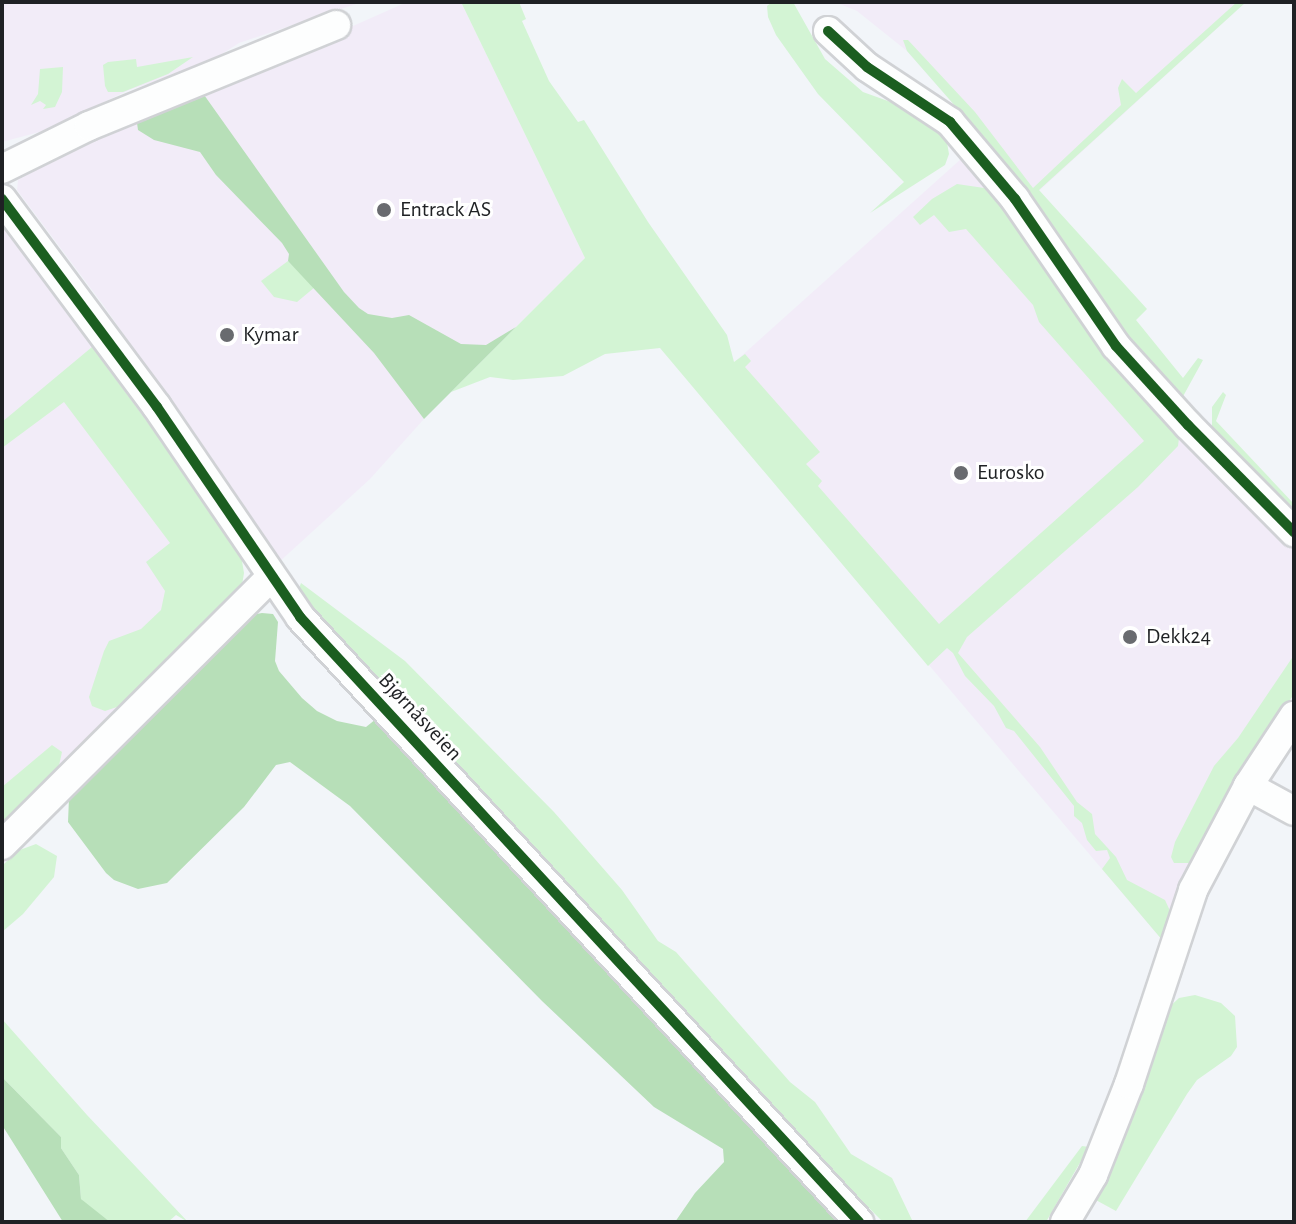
<!DOCTYPE html>
<meta charset="utf-8">
<style>
body{margin:0}
#map{position:relative;width:1296px;height:1224px;overflow:hidden;background:#f2f5f9;font-family:"Alegreya Sans",sans-serif}
div>[style]{position:absolute}
.commercial>*{inset:0;background:#f2ecf8}
.green>*{inset:0;background:#d3f4d4}
.forest>*{inset:0;background:#b7dfb8}
.roads{filter:drop-shadow(2px 0 #d0d2d5) drop-shadow(-2px 0 #d0d2d5) drop-shadow(0 2px #d0d2d5) drop-shadow(0 -2px #d0d2d5)}
.street>*{height:28px;margin:-14px;padding:0 14px;transform-origin:14px;border-radius:14px;background:#fdfefe}
.cycleway>*{height:10px;margin:-5px;padding:0 5px;transform-origin:5px;border-radius:5px;background:#1b5e20}
.dots>*{width:22px;height:22px;translate:-50% -50%;box-sizing:border-box;border:4px solid #fff;border-radius:50%}
span{translate:-50% -50%;white-space:nowrap;text-align:center;line-height:1.15;-webkit-text-stroke:6px #fff;paint-order:stroke}
.poi-label{font-size:22px;color:#1f2124}
.left{translate:0 -50%;text-align:left}
.street-label{font-size:22px;color:#1f2124}
.frame{position:absolute;inset:0;border:4px solid #1f2124;pointer-events:none}
</style>
<div id="map">
<div class="commercial">
<div style="clip-path:polygon(2px 2px,362px 2px,239px 43px,205px 65px,129px 90px,43px 131px,2px 142px)"></div>
<div style="clip-path:polygon(407px 2px,461px 2px,585px 258px,424px 419px,370px 479px,277px 564px,252px 521px,104px 306px,17px 190px,18px 180px,63px 155px)"></div>
<div style="clip-path:polygon(835px 2px,1246px 2px,1029px 200px,984px 139px,907px 51px,857px 11px)"></div>
<div style="clip-path:polygon(961px 159px,991px 189px,1179px 438px,1294px 548px,1294px 694px,1216px 816px,1191px 863px,1163px 941px,699px 394px)"></div>
<div style="clip-path:polygon(2px 226px,225px 527px,244px 573px,242px 585px,2px 827px)"></div>
</div>
<div class="green">
<div style="clip-path:polygon(461px 2px,519px 2px,526px 19px,522px 21px,549px 81px,578px 122px,584px 120px,648px 222px,727px 335px,734px 362px,745px 354px,751px 361px,745px 367px,820px 452px,806px 464px,822px 481px,818px 486px,939px 624px,1144px 441px,1039px 322px,1033px 305px,966px 229px,949px 232px,934px 215px,920px 225px,913px 217px,932px 199px,957px 184px,991px 189px,1179px 438px,1178px 446px,1138px 487px,967px 637px,958px 653px,1040px 747px,1077px 802px,1092px 814px,1095px 834px,1116px 857px,1127px 880px,1165px 900px,1171px 913px,1163px 941px,1102px 869px,1110px 858px,1107px 850px,1096px 851px,1087px 840px,1082px 823px,1074px 816px,1074px 806px,1014px 731px,1006px 728px,994px 706px,965px 676px,953px 653px,947px 648px,928px 666px,660px 348px,605px 354px,563px 376px,513px 380px,490px 377px,451px 392px,585px 258px)"></div>
<div style="clip-path:polygon(772px 2px,793px 2px,825px 59px,863px 92px,910px 109px,937px 126px,946px 137px,949px 154px,945px 165px,870px 213px,904px 182px,818px 94px,776px 35px,768px 17px,767px 6px)"></div>
<div style="clip-path:polygon(1237px 2px,1246px 2px,1039px 190px,1147px 309px,1136px 320px,1183px 378px,1198px 358px,1203px 360px,1181px 400px,1117px 326px,984px 139px,907px 51px,903px 40px,908px 40px,975px 112px,1033px 188px,1121px 105px,1118px 88px,1122px 79px,1136px 93px)"></div>
<div style="clip-path:polygon(193px 57px,168px 74px,123px 92px,108px 92px,105px 86px,103px 65px,108px 62px,136px 59px,137px 67px)"></div>
<div style="clip-path:polygon(63px 67px,62px 92px,55px 107px,43px 109px,46px 105px,40px 101px,31px 105px,38px 94px,40px 69px)"></div>
<div style="clip-path:polygon(288px 261px,315px 287px,297px 302px,274px 297px,261px 281px)"></div>
<div style="clip-path:polygon(92px 347px,225px 527px,241px 555px,244px 573px,242px 585px,120px 706px,105px 711px,92px 706px,89px 697px,104px 651px,109px 641px,141px 629px,161px 610px,165px 591px,146px 562px,170px 543px,64px 402px,2px 448px,2px 422px)"></div>
<div style="clip-path:polygon(1223px 392px,1226px 395px,1216px 421px,1294px 504px,1294px 517px,1212px 432px,1212px 407px)"></div>
<div style="clip-path:polygon(301px 583px,405px 661px,554px 812px,622px 890px,658px 941px,676px 952px,790px 1082px,815px 1102px,851px 1154px,892px 1178px,913px 1222px,883px 1222px,861px 1200px,330px 632px,297px 594px)"></div>
<div style="clip-path:polygon(1294px 655px,1294px 694px,1236px 780px,1191px 863px,1174px 863px,1171px 857px,1175px 842px,1214px 766px,1238px 738px)"></div>
<div style="clip-path:polygon(52px 745px,62px 752px,58px 770px,2px 826px,2px 787px)"></div>
<div style="clip-path:polygon(36px 844px,57px 856px,54px 877px,23px 914px,2px 932px,2px 866px,17px 851px)"></div>
<div style="clip-path:polygon(1195px 995px,1221px 1003px,1235px 1016px,1237px 1047px,1231px 1056px,1197px 1080px,1187px 1094px,1116px 1211px,1094px 1199px,1131px 1121px,1165px 1011px,1179px 998px)"></div>
<div style="clip-path:polygon(2px 1019px,87px 1115px,188px 1222px,176px 1215px,168px 1222px,110px 1222px,88px 1207px,81px 1199px,79px 1175px,61px 1148px,61px 1137px,2px 1077px)"></div>
<div style="clip-path:polygon(1082px 1146px,1089px 1147px,1046px 1222px,1025px 1222px)"></div>
</div>
<div class="forest">
<div style="clip-path:polygon(202px 92px,344px 292px,359px 308px,368px 314px,392px 318px,409px 315px,461px 344px,486px 345px,516px 327px,424px 419px,374px 353px,288px 261px,289px 254px,282px 243px,216px 175px,200px 152px,154px 140px,138px 130px,137px 123px)"></div>
<div style="clip-path:polygon(262px 613px,273px 614px,278px 622px,275px 661px,279px 671px,302px 698px,317px 711px,337px 721px,366px 727px,376px 719px,844px 1222px,675px 1222px,695px 1193px,724px 1162px,723px 1149px,654px 1107px,542px 1001px,350px 806px,290px 762px,276px 765px,244px 807px,167px 883px,138px 889px,114px 880px,106px 873px,68px 822px,69px 798px,247px 616px)"></div>
<div style="clip-path:polygon(2px 1077px,61px 1137px,61px 1148px,79px 1175px,81px 1199px,110px 1222px,63px 1222px,2px 1125px)"></div>
</div>
<div class="roads">
<div class="street">
<div style="left:828px;top:31px;width:53px;rotate:42.7deg"></div>
<div style="left:867px;top:67px;width:100px;rotate:33.5deg"></div>
<div style="left:950px;top:122px;width:101px;rotate:49.8deg"></div>
<div style="left:1015px;top:199px;width:178px;rotate:55.5deg"></div>
<div style="left:1116px;top:346px;width:107px;rotate:47.7deg"></div>
<div style="left:1188px;top:425px;width:151px;rotate:45.3deg"></div>
<div style="left:2px;top:169px;width:97px;rotate:-26.3deg"></div>
<div style="left:89px;top:126px;width:267px;rotate:-22.2deg"></div>
<div style="left:2px;top:199px;width:259px;rotate:53.3deg"></div>
<div style="left:157px;top:407px;width:254px;rotate:55.7deg"></div>
<div style="left:300px;top:617px;width:824px;rotate:47.26deg"></div>
<div style="left:1248px;top:786px;width:52px;rotate:28.5deg"></div>
<div style="left:2px;top:845px;width:380px;rotate:-44.9deg"></div>
<div style="left:1065px;top:1222px;width:55px;rotate:-59.2deg"></div>
<div style="left:1093px;top:1175px;width:98px;rotate:-68.4deg"></div>
<div style="left:1129px;top:1084px;width:204px;rotate:-71.7deg"></div>
<div style="left:1193px;top:890px;width:118px;rotate:-62.1deg"></div>
<div style="left:1248px;top:786px;width:84px;rotate:-56.7deg"></div>
</div>
</div>
<div class="cycleway">
<div style="left:828px;top:31px;width:53px;rotate:42.7deg"></div>
<div style="left:867px;top:67px;width:100px;rotate:33.5deg"></div>
<div style="left:950px;top:122px;width:101px;rotate:49.8deg"></div>
<div style="left:1015px;top:199px;width:178px;rotate:55.5deg"></div>
<div style="left:1116px;top:346px;width:107px;rotate:47.7deg"></div>
<div style="left:1188px;top:425px;width:151px;rotate:45.3deg"></div>
<div style="left:2px;top:199px;width:259px;rotate:53.3deg"></div>
<div style="left:157px;top:407px;width:254px;rotate:55.7deg"></div>
<div style="left:300px;top:617px;width:824px;rotate:47.26deg"></div>
</div>
<div class="dots">
<div style="left:384px;top:210px;background:#696b6f"></div>
<div style="left:227px;top:335px;background:#696b6f"></div>
<div style="left:961px;top:473px;background:#696b6f"></div>
<div style="left:1130px;top:637px;background:#696b6f"></div>
</div>
<div class="poi-label">
<span class="left" style="left:400px;top:210px">Entrack AS</span>
<span class="left" style="left:243px;top:335px">Kymar</span>
<span class="left" style="left:977px;top:473px">Eurosko</span>
<span class="left" style="left:1146px;top:637px">Dekk24</span>
</div>
<div class="street-label">
<span style="left:420px;top:717px;rotate:47deg">Bjørnåsveien</span>
</div>
<div class="frame"></div>
</div>
